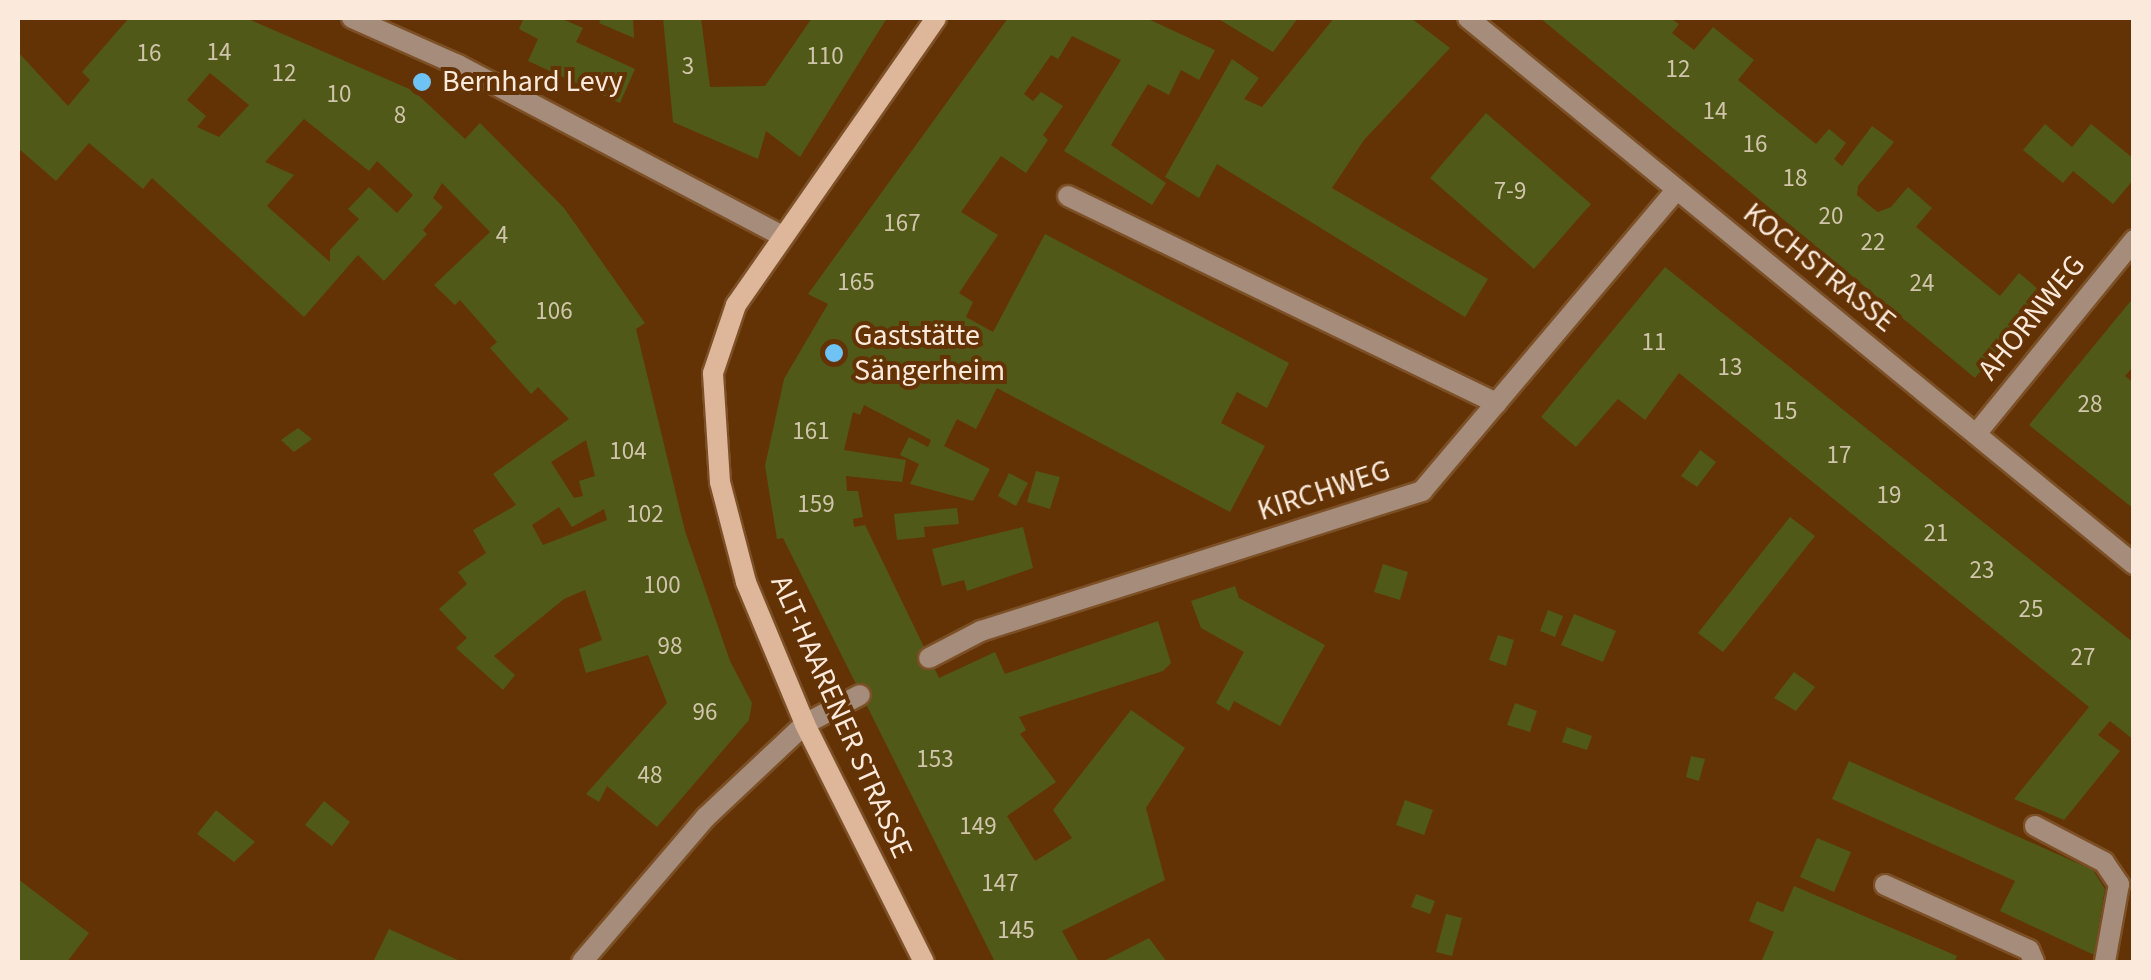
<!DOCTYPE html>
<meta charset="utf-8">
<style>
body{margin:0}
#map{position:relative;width:2151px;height:980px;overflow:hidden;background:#643305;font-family:"Source Sans 3",sans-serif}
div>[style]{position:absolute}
.building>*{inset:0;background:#505917}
.roads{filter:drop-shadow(2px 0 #7c5027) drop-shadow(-2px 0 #7c5027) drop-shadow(0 2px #7c5027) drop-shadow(0 -2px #7c5027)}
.service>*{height:20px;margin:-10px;padding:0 10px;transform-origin:10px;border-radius:10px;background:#a68d7b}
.minor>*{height:20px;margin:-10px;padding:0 10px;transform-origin:10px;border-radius:10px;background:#a68d7b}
.secondary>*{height:20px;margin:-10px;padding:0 10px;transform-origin:10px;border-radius:10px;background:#deb69a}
.dots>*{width:28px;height:28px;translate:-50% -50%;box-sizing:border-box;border:5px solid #643305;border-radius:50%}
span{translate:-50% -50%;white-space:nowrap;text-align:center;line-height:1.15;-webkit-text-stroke:8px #643305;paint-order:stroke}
.number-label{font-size:25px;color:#d0c5ab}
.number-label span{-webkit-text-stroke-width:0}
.poi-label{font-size:30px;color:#fbe9dc}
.left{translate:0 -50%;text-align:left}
.street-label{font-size:30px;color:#fbe9dc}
.frame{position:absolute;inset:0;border:20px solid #fbe9dc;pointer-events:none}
</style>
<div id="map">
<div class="building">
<div style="clip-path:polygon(evenodd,129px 18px,246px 18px,414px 91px,465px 139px,480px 123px,564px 208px,645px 323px,636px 329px,685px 531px,730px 661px,752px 703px,749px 720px,657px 827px,607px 786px,599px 802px,586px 794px,667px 703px,648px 655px,586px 673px,579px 649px,602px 640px,585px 590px,564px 599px,494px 656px,515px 675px,503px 690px,456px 648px,467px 638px,439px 609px,467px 584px,458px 572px,486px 553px,473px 530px,516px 505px,493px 474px,569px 419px,538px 387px,531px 394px,490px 348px,497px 342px,460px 300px,455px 305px,434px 285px,490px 232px,442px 183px,433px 198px,443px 207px,423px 230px,427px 234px,384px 281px,358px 255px,304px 317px,152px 178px,143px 189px,89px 143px,56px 181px,18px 148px,18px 52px,68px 106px,90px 80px,82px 72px,129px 18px,210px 73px,249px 105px,219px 137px,197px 127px,206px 116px,187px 100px,210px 73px,129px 18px,304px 119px,369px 171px,377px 161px,413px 195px,397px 213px,369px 187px,348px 209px,359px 219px,330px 250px,330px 262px,267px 206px,294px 175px,265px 162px,304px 119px,129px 18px,586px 440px,595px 476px,579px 481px,583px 496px,574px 498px,551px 462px,586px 440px,129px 18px,559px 507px,572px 527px,604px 509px,607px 520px,543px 545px,532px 525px,559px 507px)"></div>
<div style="clip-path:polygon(524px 18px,560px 18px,583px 28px,576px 42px,635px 69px,620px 103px,528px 61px,538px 39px,519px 29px)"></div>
<div style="clip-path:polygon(601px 18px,633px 18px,634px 38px,599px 23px)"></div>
<div style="clip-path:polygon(663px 18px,701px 18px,710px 87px,765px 86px,812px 18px,887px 18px,800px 157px,766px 131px,758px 159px,673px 122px)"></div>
<div style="clip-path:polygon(1008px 18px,1146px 18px,1215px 50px,1199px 80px,1181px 70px,1169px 95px,1148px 84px,1111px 145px,1166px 183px,1152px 205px,1064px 151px,1121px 60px,1072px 36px,1058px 59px,1051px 55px,1024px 94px,1033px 101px,1041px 92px,1063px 106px,1043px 135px,1048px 140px,1026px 173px,1001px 156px,961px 212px,998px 235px,959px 293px,973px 302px,966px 317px,993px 332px,1045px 234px,1289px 363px,1267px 408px,1237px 392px,1221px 423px,1265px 446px,1230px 512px,997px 388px,976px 429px,957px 419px,944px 446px,990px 469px,973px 501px,910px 484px,919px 464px,900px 455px,909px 437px,928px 447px,931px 440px,864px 405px,860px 415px,853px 412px,844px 450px,906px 460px,902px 482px,846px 476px,847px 491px,858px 491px,863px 517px,853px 519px,854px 527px,865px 525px,939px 678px,995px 652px,1005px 674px,1158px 621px,1171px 663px,1163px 671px,1019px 717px,1026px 730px,1020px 734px,1056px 782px,1007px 816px,1035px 861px,1072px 838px,1053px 810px,1131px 710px,1185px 748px,1146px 808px,1165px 880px,1062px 931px,1079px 962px,995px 962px,783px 538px,777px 539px,765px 466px,784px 379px,828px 304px,808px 294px)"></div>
<div style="clip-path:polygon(1217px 18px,1298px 18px,1273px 52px)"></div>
<div style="clip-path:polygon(1334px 18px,1411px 18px,1450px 48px,1364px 140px,1332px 188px,1488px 279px,1465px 317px,1217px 164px,1199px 198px,1165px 177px,1232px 59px,1259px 78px,1244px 99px,1262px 107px)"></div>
<div style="clip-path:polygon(1540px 18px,1670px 18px,1679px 24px,1672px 33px,1694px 50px,1713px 27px,1754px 60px,1738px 80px,1816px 144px,1829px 129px,1846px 143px,1834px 159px,1842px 166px,1872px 126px,1894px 142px,1858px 186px,1857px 195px,1870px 206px,1878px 212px,1891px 207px,1908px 187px,1932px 208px,1916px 227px,2000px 296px,2019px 273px,2044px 294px,1975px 378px)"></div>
<div style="clip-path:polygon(1486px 113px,1591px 204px,1534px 269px,1430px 178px)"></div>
<div style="clip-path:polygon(2045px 124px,2072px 147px,2091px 124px,2134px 159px,2134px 179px,2113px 204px,2073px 171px,2063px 183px,2023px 150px)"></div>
<div style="clip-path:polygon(1665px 267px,2134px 643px,2134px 740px,2110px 721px,2098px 735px,2120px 751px,2064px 820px,2014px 799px,2089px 707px,1679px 373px,1645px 420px,1618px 399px,1576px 447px,1541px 417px)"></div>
<div style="clip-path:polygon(2134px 297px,2134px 366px,2125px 376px,2134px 383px,2134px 509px,2029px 425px)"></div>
<div style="clip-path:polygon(298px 428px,312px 439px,294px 452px,281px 440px)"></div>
<div style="clip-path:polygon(1700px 450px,1716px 462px,1697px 487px,1681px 476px)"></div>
<div style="clip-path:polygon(1036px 471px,1060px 477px,1050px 509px,1027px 502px)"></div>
<div style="clip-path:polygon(1009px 473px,1028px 483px,1016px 506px,998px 496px)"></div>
<div style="clip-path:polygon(957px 508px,959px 524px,924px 527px,925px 537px,897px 540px,894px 514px)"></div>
<div style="clip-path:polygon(1790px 517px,1815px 536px,1723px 652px,1698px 633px)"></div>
<div style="clip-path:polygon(1023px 527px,1033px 568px,967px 591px,964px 580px,942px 586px,932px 549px)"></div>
<div style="clip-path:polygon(1383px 564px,1408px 572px,1400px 600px,1374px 592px)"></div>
<div style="clip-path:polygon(1235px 586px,1239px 598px,1325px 645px,1280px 726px,1234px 701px,1229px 711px,1216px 703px,1244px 652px,1201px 628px,1191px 601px)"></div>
<div style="clip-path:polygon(1548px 610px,1563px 616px,1555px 637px,1540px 631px)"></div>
<div style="clip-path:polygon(1574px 614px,1616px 631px,1603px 662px,1561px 645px)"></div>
<div style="clip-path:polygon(1498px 635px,1514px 640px,1506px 666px,1489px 660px)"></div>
<div style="clip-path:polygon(1794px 672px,1815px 687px,1796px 711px,1774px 698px)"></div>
<div style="clip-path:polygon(1515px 703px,1537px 711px,1530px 732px,1507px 725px)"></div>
<div style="clip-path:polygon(1567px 727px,1592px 736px,1587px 750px,1562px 742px)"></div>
<div style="clip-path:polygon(1691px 756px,1705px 759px,1699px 781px,1686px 777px)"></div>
<div style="clip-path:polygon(1849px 761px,2093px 870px,2105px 889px,2094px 955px,2000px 911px,2015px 881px,1832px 799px)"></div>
<div style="clip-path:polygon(1405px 800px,1433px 810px,1424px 835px,1396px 825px)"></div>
<div style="clip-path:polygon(324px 801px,350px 822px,332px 846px,305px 825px)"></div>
<div style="clip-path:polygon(216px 810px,255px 842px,234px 862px,197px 834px)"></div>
<div style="clip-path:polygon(1817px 838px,1851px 852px,1834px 892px,1800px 877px)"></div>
<div style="clip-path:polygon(18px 879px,89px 933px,67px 962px,18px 962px)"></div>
<div style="clip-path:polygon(1794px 886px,1957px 956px,1954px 962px,1761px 962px,1774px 932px,1749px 921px,1757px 901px,1783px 912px)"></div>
<div style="clip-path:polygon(1416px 894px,1435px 901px,1430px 914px,1411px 907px)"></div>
<div style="clip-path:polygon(1446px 914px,1462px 918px,1452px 956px,1436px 952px)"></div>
<div style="clip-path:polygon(389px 929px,462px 962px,373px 962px)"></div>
<div style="clip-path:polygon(1149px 938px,1167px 962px,1102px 962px)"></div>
</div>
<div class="roads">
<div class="service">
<div style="left:1068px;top:196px;width:476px;rotate:25.8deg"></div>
<div style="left:929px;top:658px;width:59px;rotate:-27.4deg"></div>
<div style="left:981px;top:631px;width:463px;rotate:-17.6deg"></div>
<div style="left:1422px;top:491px;width:394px;rotate:-49.8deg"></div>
<div style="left:805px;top:724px;width:62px;rotate:-27.8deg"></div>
<div style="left:2035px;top:826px;width:78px;rotate:27.6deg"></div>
<div style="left:2104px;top:862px;width:27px;rotate:56deg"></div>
<div style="left:2119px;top:884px;width:79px;rotate:100.2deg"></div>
<div style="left:1885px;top:885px;width:158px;rotate:24.3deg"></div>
<div style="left:2029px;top:950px;width:13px;rotate:67deg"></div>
</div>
<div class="minor">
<div style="left:352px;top:18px;width:116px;rotate:23.9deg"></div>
<div style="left:458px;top:65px;width:367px;rotate:27.8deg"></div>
<div style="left:1468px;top:18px;width:861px;rotate:39.35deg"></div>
<div style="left:1976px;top:434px;width:250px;rotate:-50.8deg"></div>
<div style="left:582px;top:962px;width:191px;rotate:-49.5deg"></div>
<div style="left:706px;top:817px;width:136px;rotate:-43.2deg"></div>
</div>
<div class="secondary">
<div style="left:924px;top:962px;width:266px;rotate:-116.6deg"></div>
<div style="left:805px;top:724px;width:154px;rotate:-112.6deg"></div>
<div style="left:746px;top:582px;width:103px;rotate:-104.6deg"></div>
<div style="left:720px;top:482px;width:109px;rotate:-93.7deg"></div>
<div style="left:713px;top:373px;width:72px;rotate:-71.3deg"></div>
<div style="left:736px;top:305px;width:350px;rotate:-55.1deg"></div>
</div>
</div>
<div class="dots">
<div style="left:422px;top:82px;background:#6fc2f4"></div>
<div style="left:834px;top:353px;background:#6fc2f4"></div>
</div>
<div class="number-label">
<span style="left:219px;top:52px">14</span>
<span style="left:149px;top:53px">16</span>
<span style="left:825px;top:56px">110</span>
<span style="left:688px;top:66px">3</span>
<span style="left:1678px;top:69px">12</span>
<span style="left:284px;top:73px">12</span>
<span style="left:339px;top:94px">10</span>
<span style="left:1715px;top:111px">14</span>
<span style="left:400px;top:115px">8</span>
<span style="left:1755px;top:144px">16</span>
<span style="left:1795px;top:178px">18</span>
<span style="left:1510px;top:191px">7-9</span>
<span style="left:1831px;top:216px">20</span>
<span style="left:902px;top:223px">167</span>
<span style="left:502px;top:235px">4</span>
<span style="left:1873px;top:242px">22</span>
<span style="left:856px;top:282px">165</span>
<span style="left:1922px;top:283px">24</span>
<span style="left:554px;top:311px">106</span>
<span style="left:1654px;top:342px">11</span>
<span style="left:1730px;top:367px">13</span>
<span style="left:2090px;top:404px">28</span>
<span style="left:1785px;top:411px">15</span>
<span style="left:811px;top:431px">161</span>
<span style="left:628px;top:451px">104</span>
<span style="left:1839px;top:455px">17</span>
<span style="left:1889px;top:495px">19</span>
<span style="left:816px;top:504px">159</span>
<span style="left:645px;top:514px">102</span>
<span style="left:1936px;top:533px">21</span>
<span style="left:1982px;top:570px">23</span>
<span style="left:662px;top:585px">100</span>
<span style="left:2031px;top:609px">25</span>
<span style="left:670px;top:646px">98</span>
<span style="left:2083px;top:657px">27</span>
<span style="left:705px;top:712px">96</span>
<span style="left:935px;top:759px">153</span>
<span style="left:650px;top:775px">48</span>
<span style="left:978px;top:826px">149</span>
<span style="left:1000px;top:883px">147</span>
<span style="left:1016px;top:930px">145</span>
</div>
<div class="poi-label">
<span class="left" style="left:442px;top:82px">Bernhard Levy</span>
<span class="left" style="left:854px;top:353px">Gaststätte<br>Sängerheim</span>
</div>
<div class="street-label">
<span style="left:1819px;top:268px;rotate:39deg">KOCHSTRASSE</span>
<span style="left:2032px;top:318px;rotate:-51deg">AHORNWEG</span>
<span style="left:1324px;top:491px;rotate:-18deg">KIRCHWEG</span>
<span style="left:841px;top:717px;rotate:66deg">ALT-HAARENER STRASSE</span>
</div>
<div class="frame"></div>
</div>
